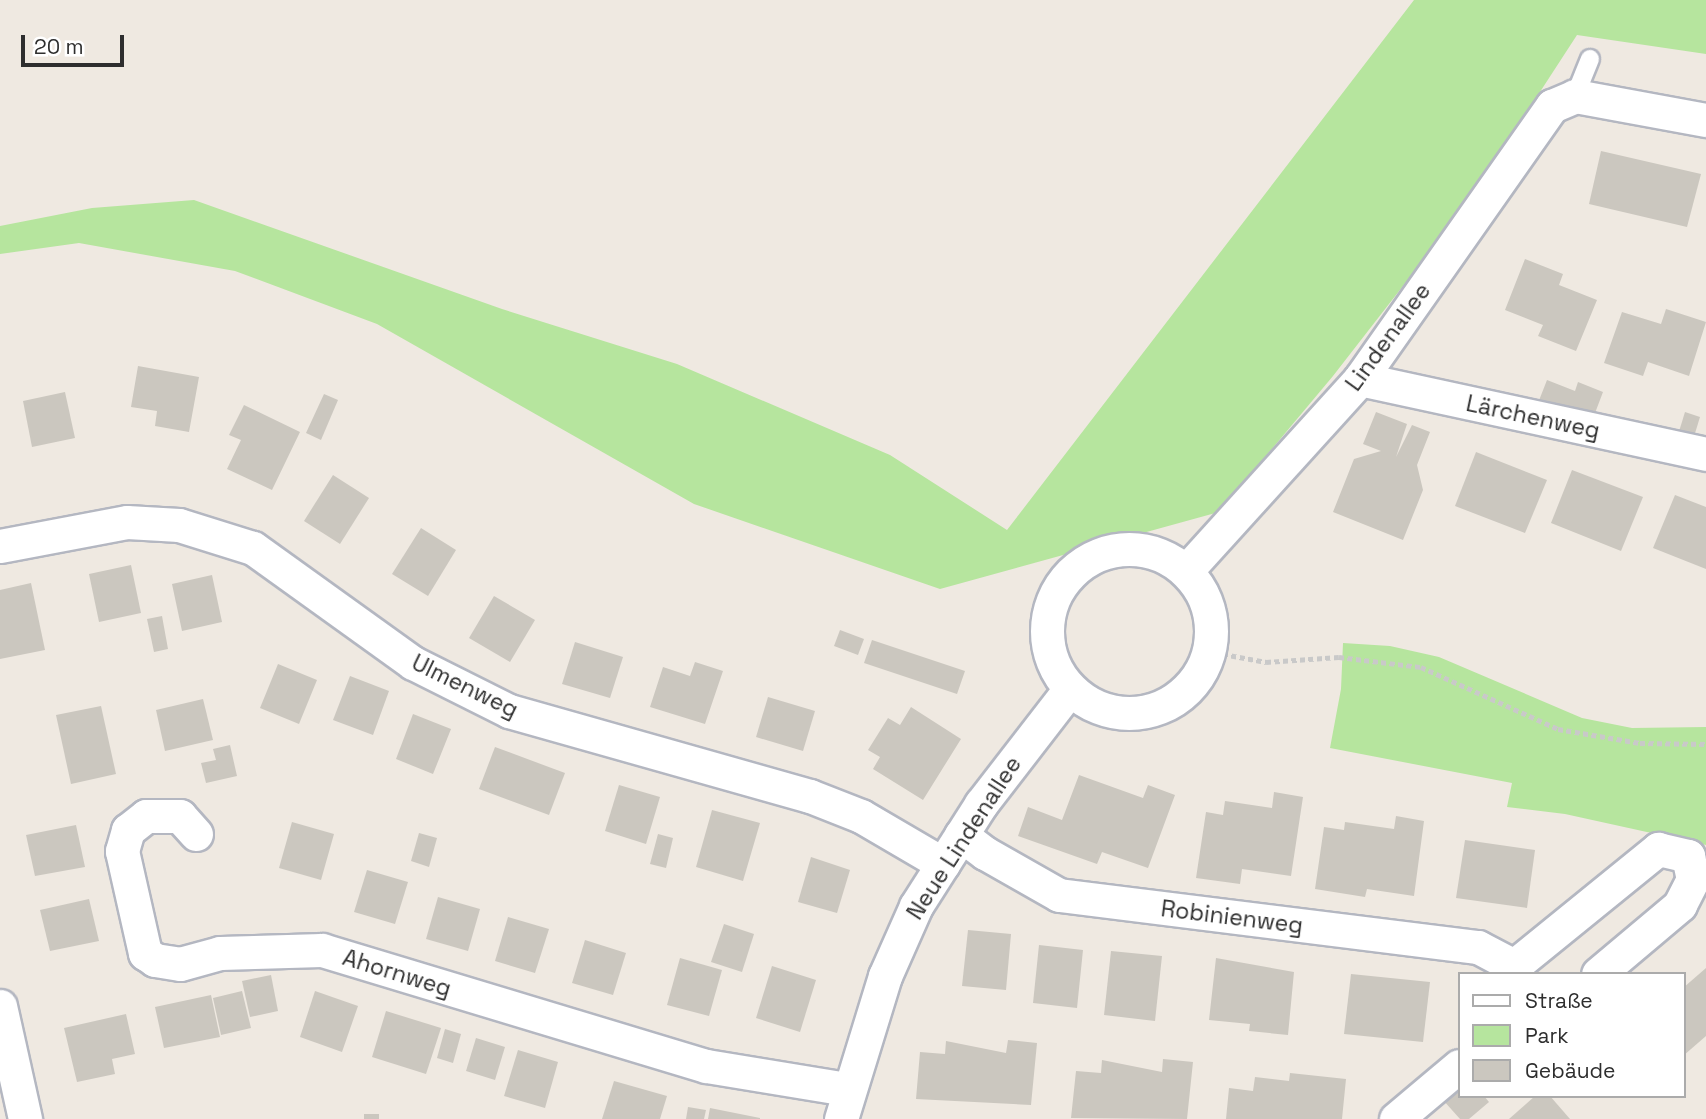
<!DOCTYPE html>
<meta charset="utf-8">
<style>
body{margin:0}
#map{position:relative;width:1706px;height:1119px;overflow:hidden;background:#efe9e1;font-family:"Space Grotesk",sans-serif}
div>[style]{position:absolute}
.green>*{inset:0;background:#b6e59e}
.building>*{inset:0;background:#cbc7bf}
.path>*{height:4.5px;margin-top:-2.25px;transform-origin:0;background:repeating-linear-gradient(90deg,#c9c9c9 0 5px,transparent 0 8.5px)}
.roads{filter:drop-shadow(2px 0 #b4b7c1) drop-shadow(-2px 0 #b4b7c1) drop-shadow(0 2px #b4b7c1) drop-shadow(0 -2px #b4b7c1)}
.lane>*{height:18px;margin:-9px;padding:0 9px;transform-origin:9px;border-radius:9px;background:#fff}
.street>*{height:33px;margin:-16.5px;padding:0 16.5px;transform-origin:16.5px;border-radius:16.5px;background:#fff}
.street>.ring{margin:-16.5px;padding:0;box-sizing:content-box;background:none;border:33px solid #fff;border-radius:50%}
span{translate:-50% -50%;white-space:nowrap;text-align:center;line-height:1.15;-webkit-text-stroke:5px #fff;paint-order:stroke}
.street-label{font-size:23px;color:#2e2e2e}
.legend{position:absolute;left:1458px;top:972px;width:228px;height:126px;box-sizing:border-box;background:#fff;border:2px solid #ababab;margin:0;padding:9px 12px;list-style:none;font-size:21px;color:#2e2e2e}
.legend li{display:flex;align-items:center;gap:14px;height:35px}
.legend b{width:35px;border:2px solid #ababab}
.scale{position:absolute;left:21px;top:35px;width:103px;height:32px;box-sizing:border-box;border:4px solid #2e2e2e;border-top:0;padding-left:9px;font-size:21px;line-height:24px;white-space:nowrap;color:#2e2e2e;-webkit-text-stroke:5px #fff;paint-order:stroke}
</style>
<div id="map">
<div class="green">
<div style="clip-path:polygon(1414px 0,1706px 0,1706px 54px,1577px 35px,1469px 201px,1333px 376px,1219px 512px,940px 589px,694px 504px,377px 324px,235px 271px,79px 243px,0 254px,0 226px,92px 208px,194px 200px,502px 309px,677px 364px,890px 455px,1007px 530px)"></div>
<div style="clip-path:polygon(1343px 643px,1390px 646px,1439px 657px,1582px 718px,1632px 728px,1706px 727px,1706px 845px,1565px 814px,1507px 807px,1512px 783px,1330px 748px,1341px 689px)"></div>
</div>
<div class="building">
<div style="clip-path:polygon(1601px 151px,1701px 174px,1687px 227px,1589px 204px)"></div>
<div style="clip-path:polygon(1525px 259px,1563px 274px,1559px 285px,1597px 300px,1576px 351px,1538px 336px,1543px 325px,1505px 310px)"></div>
<div style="clip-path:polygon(1666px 309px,1706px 322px,1689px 376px,1648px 362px,1643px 376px,1604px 363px,1622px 312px,1661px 324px)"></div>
<div style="clip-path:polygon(138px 366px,199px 377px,189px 432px,155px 426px,157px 411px,131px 407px)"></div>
<div style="clip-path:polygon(1547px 380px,1575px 391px,1578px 382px,1603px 392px,1592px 421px,1538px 403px)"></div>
<div style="clip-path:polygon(65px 392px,75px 438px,32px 447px,23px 401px)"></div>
<div style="clip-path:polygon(324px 394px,338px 400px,321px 440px,306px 433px)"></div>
<div style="clip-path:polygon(244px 405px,300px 432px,272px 490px,227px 469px,241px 440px,229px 435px)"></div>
<div style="clip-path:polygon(1376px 412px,1407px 424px,1396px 457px,1412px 425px,1430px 432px,1417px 465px,1423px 490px,1403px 540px,1333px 512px,1354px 459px,1381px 451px,1363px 444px)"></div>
<div style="clip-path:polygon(1685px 412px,1700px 417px,1692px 443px,1677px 438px)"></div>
<div style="clip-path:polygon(1476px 452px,1547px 480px,1525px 533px,1455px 506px)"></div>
<div style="clip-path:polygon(1572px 470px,1643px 497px,1621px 551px,1551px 523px)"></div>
<div style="clip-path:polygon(333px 475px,369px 498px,340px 544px,304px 521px)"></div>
<div style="clip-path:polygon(1675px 495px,1706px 507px,1706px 569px,1653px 548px)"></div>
<div style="clip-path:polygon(421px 528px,456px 550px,428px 596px,392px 574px)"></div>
<div style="clip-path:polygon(131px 565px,141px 613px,99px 622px,89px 574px)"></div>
<div style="clip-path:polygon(212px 575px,222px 622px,182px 631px,172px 584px)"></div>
<div style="clip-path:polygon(31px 583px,45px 650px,0 659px,0 590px)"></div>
<div style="clip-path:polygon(494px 596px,535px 620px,510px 662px,469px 638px)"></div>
<div style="clip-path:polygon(162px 616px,168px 649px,154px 652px,147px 619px)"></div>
<div style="clip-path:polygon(840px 630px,864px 639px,858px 655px,834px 646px)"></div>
<div style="clip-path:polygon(872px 640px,965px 671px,957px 694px,864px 663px)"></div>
<div style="clip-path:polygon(575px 642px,623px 657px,610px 698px,562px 684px)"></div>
<div style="clip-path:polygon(695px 662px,723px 671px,705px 724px,650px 707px,663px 667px,690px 676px)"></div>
<div style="clip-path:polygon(278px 664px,317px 680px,299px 724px,260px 708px)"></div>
<div style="clip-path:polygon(350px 676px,389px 691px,373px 735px,333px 720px)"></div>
<div style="clip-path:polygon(768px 697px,815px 711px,803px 751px,756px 737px)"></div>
<div style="clip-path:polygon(203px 699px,213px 740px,165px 751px,156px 710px)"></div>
<div style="clip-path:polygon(101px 706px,116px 774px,71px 784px,56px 715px)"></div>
<div style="clip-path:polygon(911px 707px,961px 739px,923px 800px,873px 769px,880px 757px,868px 750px,888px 718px,900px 725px)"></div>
<div style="clip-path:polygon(413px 714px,451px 729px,433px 774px,396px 759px)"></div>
<div style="clip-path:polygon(230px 745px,237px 776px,206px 783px,201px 763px,216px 760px,213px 749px)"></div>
<div style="clip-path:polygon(495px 747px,565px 773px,549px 815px,479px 789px)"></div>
<div style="clip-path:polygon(1079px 775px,1143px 798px,1148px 785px,1175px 795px,1148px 868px,1102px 852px,1097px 864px,1018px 836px,1028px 807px,1062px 820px)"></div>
<div style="clip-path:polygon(619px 785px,660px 797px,646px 844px,605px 831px)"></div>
<div style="clip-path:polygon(1274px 792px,1303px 797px,1291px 876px,1242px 869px,1240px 884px,1196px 878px,1206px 812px,1223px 815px,1225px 801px,1272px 808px)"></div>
<div style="clip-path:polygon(712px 810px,760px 823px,743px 881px,696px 867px)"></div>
<div style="clip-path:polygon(1396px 816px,1424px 821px,1414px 896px,1367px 889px,1365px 897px,1315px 889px,1324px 827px,1344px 830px,1345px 822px,1394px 829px)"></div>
<div style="clip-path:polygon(292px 822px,334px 834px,321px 880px,279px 868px)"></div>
<div style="clip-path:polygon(76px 825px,85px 867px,35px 876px,26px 835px)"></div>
<div style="clip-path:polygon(419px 833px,437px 838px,429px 867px,411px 861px)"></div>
<div style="clip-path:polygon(658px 834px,673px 838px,666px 868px,650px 864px)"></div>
<div style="clip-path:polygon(1465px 840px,1535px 850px,1527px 908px,1456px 898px)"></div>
<div style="clip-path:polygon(811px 857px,850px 870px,837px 913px,798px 902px)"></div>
<div style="clip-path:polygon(367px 870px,408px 882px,395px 924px,354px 912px)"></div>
<div style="clip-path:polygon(438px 897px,480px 909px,468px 951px,426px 939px)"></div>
<div style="clip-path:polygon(89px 899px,99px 941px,50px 951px,40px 910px)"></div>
<div style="clip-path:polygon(508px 917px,549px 929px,535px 973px,495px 961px)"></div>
<div style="clip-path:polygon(724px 924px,754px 934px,742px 972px,711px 962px)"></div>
<div style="clip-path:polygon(968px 930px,1011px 934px,1006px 990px,962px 986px)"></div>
<div style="clip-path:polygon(585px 940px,626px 953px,613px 995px,572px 983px)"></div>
<div style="clip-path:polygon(1039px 945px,1083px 950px,1077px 1008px,1033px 1003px)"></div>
<div style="clip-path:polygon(1111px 951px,1162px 956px,1155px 1021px,1104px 1015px)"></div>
<div style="clip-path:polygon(680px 958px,722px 970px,709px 1016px,667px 1005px)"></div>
<div style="clip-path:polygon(1216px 958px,1294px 972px,1288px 1035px,1249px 1031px,1250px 1024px,1209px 1020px)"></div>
<div style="clip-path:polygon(772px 966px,816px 980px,800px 1032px,756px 1018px)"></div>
<div style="clip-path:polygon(1706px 968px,1706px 1036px,1683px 1056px,1683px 988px)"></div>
<div style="clip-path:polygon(1351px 974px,1430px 982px,1423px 1042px,1344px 1034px)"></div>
<div style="clip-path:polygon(271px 975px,278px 1011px,250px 1017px,242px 981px)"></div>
<div style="clip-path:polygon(242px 991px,251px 1028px,221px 1035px,213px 998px)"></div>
<div style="clip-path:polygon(315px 991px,358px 1006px,342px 1052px,300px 1037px)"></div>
<div style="clip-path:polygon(211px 995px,220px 1037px,164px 1048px,155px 1007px)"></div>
<div style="clip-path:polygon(386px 1011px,441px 1028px,426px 1074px,372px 1057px)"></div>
<div style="clip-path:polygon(126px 1014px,135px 1054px,112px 1059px,115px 1074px,77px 1082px,64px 1028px)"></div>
<div style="clip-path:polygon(445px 1029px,461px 1034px,453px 1063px,437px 1058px)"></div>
<div style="clip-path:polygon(476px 1038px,505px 1047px,495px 1080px,466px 1071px)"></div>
<div style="clip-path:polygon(1008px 1040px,1037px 1043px,1031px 1105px,916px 1099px,920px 1052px,945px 1054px,946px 1041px,1006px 1053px)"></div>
<div style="clip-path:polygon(518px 1050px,558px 1062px,545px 1108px,504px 1096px)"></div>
<div style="clip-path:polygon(1163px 1059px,1193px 1062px,1187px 1119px,1071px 1118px,1076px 1071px,1101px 1073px,1102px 1060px,1162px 1072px)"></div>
<div style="clip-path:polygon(1290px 1073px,1346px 1079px,1342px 1119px,1226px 1119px,1229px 1088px,1253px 1091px,1255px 1077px,1289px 1081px)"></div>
<div style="clip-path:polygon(614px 1081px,667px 1096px,660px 1119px,602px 1119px)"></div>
<div style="clip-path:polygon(1459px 1086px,1459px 1096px,1484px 1096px,1489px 1102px,1469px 1119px,1460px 1119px,1443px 1100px)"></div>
<div style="clip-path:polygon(1535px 1096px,1550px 1096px,1570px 1119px,1509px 1119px)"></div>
<div style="clip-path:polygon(688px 1107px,706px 1110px,704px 1119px,686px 1119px)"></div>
<div style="clip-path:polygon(710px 1108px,760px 1118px,760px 1119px,708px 1119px)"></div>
<div style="clip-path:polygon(364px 1114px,379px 1114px,379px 1119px,364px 1119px)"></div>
</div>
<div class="path">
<div style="left:1223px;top:654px;width:44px;rotate:10.5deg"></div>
<div style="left:1266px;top:662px;width:73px;rotate:-3.9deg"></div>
<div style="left:1339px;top:657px;width:83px;rotate:7deg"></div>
<div style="left:1421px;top:667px;width:150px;rotate:24.3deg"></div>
<div style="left:1558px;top:729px;width:83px;rotate:9.7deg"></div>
<div style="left:1640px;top:743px;width:66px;rotate:0.9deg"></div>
</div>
<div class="roads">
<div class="lane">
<div style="left:1575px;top:96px;width:40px;rotate:-68deg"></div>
</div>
<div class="street">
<div style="left:1360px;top:379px;width:354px;rotate:12.2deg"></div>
<div style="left:0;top:546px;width:129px;rotate:-10.7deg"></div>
<div style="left:127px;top:522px;width:52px;rotate:3.3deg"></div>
<div style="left:179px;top:525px;width:77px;rotate:17.3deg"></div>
<div style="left:253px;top:548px;width:197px;rotate:35.7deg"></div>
<div style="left:413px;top:663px;width:107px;rotate:26.6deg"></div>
<div style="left:509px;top:711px;width:313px;rotate:15.8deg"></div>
<div style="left:810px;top:796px;width:55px;rotate:21.4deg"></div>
<div style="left:861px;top:816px;width:95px;rotate:30.3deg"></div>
<div class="ring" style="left:1047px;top:549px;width:131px;height:131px"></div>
<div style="left:1186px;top:571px;width:259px;rotate:-47.8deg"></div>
<div style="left:1360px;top:379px;width:334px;rotate:-54.9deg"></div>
<div style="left:1552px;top:106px;width:25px;rotate:-23deg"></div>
<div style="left:1575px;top:96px;width:133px;rotate:10.4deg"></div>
<div style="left:196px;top:834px;width:24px;rotate:-132deg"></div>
<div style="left:180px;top:816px;width:34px;rotate:180deg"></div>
<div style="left:146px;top:816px;width:23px;rotate:142deg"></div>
<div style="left:128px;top:830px;width:22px;rotate:106deg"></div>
<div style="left:122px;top:851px;width:105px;rotate:77.3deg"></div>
<div style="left:145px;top:953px;width:12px;rotate:35deg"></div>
<div style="left:155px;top:960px;width:25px;rotate:9deg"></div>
<div style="left:180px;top:964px;width:41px;rotate:-15.4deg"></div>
<div style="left:220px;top:953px;width:102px;rotate:-1.7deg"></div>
<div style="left:322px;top:950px;width:401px;rotate:16.8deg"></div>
<div style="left:706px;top:1066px;width:143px;rotate:9.3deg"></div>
<div style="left:961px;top:835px;width:30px;rotate:37deg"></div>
<div style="left:985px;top:853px;width:85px;rotate:29.6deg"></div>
<div style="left:1059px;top:895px;width:422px;rotate:7.1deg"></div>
<div style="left:1478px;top:947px;width:41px;rotate:27.8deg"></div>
<div style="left:1514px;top:966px;width:8px;rotate:83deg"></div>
<div style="left:1514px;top:966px;width:186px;rotate:-39.1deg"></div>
<div style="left:1658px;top:849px;width:31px;rotate:13deg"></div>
<div style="left:1688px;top:856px;width:24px;rotate:78deg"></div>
<div style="left:1693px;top:879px;width:29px;rotate:117deg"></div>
<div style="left:1680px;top:905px;width:107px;rotate:139.9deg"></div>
<div style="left:0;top:1006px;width:116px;rotate:77.5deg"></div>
<div style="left:841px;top:1119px;width:150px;rotate:-72.9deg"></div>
<div style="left:885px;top:976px;width:77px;rotate:-66.1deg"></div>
<div style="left:916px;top:906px;width:121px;rotate:-57.5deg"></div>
<div style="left:981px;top:804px;width:145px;rotate:-52.3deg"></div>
<div style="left:1396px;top:1119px;width:82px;rotate:-40.1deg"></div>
</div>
</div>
<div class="street-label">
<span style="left:1388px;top:337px;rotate:-54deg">Lindenallee</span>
<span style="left:1533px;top:417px;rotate:12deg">Lärchenweg</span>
<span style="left:465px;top:686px;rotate:26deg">Ulmenweg</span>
<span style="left:964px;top:838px;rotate:-57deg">Neue Lindenallee</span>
<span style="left:1232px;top:917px;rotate:7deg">Robinienweg</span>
<span style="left:397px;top:973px;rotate:17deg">Ahornweg</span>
</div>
<ul class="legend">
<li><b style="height:9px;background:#fff"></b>Straße</li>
<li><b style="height:19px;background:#b6e59e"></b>Park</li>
<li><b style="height:19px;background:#cbc7bf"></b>Gebäude</li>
</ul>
<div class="scale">20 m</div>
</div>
